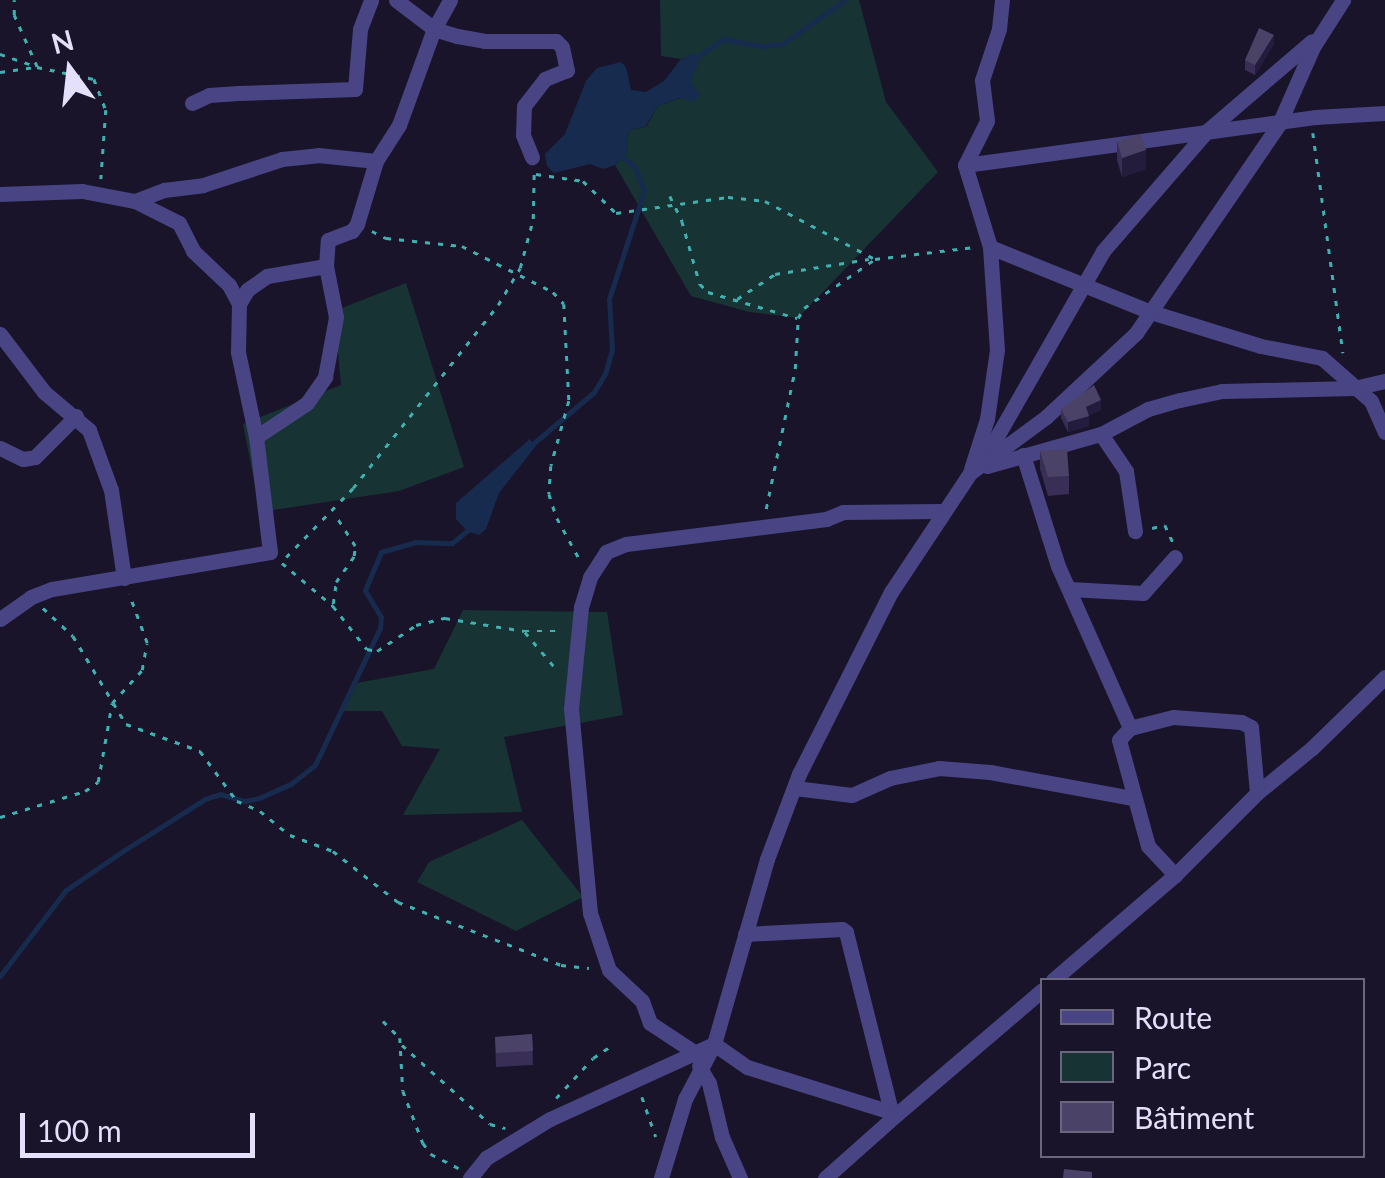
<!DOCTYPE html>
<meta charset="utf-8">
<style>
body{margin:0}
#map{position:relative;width:1385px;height:1178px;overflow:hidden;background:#19142a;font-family:Lato,sans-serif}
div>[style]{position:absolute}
.green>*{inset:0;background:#183333}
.water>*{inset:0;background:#172b4f}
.stream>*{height:5px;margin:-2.5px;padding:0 2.5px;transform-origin:2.5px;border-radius:2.5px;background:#172b4f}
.path>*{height:2.5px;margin-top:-1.25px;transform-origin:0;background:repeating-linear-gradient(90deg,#3eb1b0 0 5px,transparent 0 13px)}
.minor>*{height:15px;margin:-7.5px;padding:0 7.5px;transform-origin:7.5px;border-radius:7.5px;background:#494484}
.wall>*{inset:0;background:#392f56}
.shaded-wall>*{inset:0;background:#241c3d}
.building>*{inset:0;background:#4b4267}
span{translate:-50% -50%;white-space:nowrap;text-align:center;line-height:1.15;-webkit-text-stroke:8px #19142a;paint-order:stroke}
.legend{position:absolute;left:1040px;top:978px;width:325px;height:180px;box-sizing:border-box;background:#19142a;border:2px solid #6a667e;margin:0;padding:12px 18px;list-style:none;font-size:30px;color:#e4e0fc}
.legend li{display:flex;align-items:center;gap:20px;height:50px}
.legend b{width:50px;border:2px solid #6a667e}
.north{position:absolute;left:20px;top:20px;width:100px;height:100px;-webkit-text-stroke:8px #19142a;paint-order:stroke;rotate:345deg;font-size:28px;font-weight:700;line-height:40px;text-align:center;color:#e4e0fc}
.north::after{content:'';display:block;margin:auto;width:35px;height:45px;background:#e4e0fc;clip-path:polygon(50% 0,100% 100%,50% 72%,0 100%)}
.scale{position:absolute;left:20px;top:1113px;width:235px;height:45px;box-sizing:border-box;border:5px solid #e4e0fc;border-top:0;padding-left:12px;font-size:30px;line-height:35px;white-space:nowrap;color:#e4e0fc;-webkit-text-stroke:8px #19142a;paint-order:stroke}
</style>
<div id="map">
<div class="green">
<div style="clip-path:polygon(660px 0,859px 0,886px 102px,938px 172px,798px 318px,749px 312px,691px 296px,615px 165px,626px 154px,629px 130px,646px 127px,658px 106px,681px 98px,699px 61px,694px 54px,681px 59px,661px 56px)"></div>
<div style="clip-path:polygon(406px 283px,464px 467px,399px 491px,260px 512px,243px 424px,341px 385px,334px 311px)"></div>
<div style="clip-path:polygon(463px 610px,607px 612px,623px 715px,504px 737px,522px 812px,403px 815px,440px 749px,402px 746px,382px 711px,343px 711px,356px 683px,434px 669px)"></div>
<div style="clip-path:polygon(522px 820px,583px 897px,516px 931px,417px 882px,429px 862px)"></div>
</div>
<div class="water">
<div style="clip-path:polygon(694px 53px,699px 61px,691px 82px,701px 95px,692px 102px,680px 98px,658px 106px,645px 127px,629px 130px,626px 155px,615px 165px,603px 169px,590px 164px,554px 173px,547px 166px,545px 154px,565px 134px,586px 81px,597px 68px,621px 62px,626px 67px,631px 90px,646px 92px,664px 81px,681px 59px)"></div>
<div style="clip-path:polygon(530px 439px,535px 447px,499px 493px,486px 529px,479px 535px,467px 531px,456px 519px,456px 503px)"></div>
</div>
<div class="stream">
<div style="left:694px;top:59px;width:36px;rotate:-34deg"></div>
<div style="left:724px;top:39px;width:37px;rotate:11deg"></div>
<div style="left:760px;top:46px;width:22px;rotate:-5deg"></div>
<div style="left:782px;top:44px;width:77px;rotate:-34.9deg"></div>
<div style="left:528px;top:448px;width:87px;rotate:-40.3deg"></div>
<div style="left:594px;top:392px;width:21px;rotate:-59deg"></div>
<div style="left:605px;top:374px;width:25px;rotate:-74deg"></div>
<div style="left:612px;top:350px;width:51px;rotate:-93.4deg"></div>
<div style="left:609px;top:299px;width:114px;rotate:-72deg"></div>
<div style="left:644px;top:191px;width:26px;rotate:-111deg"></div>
<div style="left:635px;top:167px;width:21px;rotate:-143deg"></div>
<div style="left:0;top:976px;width:108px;rotate:-52.5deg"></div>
<div style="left:66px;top:890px;width:69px;rotate:-34.4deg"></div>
<div style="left:123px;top:851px;width:97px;rotate:-32.4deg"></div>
<div style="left:205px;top:799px;width:16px;rotate:-18deg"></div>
<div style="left:220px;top:794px;width:26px;rotate:16deg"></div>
<div style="left:245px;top:801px;width:14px;rotate:-12deg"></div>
<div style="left:259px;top:798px;width:36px;rotate:-24deg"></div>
<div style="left:292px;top:783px;width:29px;rotate:-38deg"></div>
<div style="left:315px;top:765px;width:152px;rotate:-64.6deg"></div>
<div style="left:380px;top:628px;width:11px;rotate:-85deg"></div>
<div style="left:381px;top:617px;width:31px;rotate:-121deg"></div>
<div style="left:365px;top:590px;width:41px;rotate:-67.2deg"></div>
<div style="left:381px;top:552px;width:35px;rotate:-16deg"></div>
<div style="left:415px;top:542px;width:37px;rotate:2deg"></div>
<div style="left:452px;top:543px;width:22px;rotate:-39deg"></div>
</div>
<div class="path">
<div style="left:0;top:54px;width:39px;rotate:19deg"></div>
<div style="left:37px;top:67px;width:57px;rotate:-113.9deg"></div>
<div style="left:14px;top:15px;width:15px;rotate:-90deg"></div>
<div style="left:0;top:72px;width:37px;rotate:-8deg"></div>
<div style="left:37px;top:67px;width:58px;rotate:11.9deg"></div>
<div style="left:94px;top:79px;width:33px;rotate:69deg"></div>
<div style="left:106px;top:110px;width:69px;rotate:94.1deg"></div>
<div style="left:1313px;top:133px;width:222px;rotate:82.2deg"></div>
<div style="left:536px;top:174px;width:48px;rotate:8.5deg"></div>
<div style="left:583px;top:181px;width:46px;rotate:44.1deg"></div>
<div style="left:616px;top:213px;width:113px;rotate:-8.1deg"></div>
<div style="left:728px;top:197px;width:37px;rotate:6deg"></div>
<div style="left:765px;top:201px;width:124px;rotate:27.8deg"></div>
<div style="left:670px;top:196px;width:28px;rotate:64deg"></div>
<div style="left:682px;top:221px;width:66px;rotate:74.1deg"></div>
<div style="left:700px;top:284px;width:11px;rotate:45deg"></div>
<div style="left:708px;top:292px;width:93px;rotate:16.3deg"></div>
<div style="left:372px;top:231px;width:16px;rotate:27deg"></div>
<div style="left:386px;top:238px;width:76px;rotate:6deg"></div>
<div style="left:462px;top:246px;width:102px;rotate:26.8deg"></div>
<div style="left:553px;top:292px;width:16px;rotate:47deg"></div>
<div style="left:564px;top:304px;width:97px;rotate:87deg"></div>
<div style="left:569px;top:401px;width:67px;rotate:105.5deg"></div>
<div style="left:551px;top:466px;width:28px;rotate:94deg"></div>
<div style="left:549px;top:494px;width:25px;rotate:72deg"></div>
<div style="left:557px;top:518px;width:48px;rotate:61.3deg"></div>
<div style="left:737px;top:299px;width:45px;rotate:-33.3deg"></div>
<div style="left:775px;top:274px;width:95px;rotate:-9.1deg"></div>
<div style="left:766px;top:509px;width:143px;rotate:-78.3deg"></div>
<div style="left:795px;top:369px;width:51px;rotate:-86.6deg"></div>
<div style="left:798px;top:318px;width:12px;rotate:-59deg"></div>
<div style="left:804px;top:308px;width:86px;rotate:-34.6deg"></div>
<div style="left:875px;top:259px;width:100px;rotate:-6.9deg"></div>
<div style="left:1152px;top:528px;width:13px;rotate:-13deg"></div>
<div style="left:1165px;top:525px;width:19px;rotate:65deg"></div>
<div style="left:286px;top:557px;width:96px;rotate:-45.8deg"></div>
<div style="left:353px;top:488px;width:233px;rotate:-51.6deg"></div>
<div style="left:498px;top:305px;width:43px;rotate:-59.3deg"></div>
<div style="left:520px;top:268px;width:51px;rotate:-75.1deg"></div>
<div style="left:533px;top:219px;width:48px;rotate:-88.8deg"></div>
<div style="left:282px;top:563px;width:67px;rotate:40.1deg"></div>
<div style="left:333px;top:606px;width:55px;rotate:51.7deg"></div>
<div style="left:367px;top:649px;width:10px;rotate:11deg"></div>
<div style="left:377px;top:651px;width:47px;rotate:-33.7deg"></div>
<div style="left:416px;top:625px;width:30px;rotate:-14deg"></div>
<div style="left:445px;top:618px;width:80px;rotate:9.3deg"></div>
<div style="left:524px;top:631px;width:37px"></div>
<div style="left:333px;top:604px;width:22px;rotate:-82deg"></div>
<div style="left:336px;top:582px;width:32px;rotate:-55deg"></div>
<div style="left:354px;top:556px;width:10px;rotate:-84deg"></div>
<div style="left:355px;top:546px;width:38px;rotate:-123deg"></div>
<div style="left:43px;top:608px;width:41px;rotate:43deg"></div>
<div style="left:73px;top:636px;width:103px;rotate:58.9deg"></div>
<div style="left:126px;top:724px;width:79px;rotate:20deg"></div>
<div style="left:200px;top:751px;width:62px;rotate:53.5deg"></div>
<div style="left:237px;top:801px;width:25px;rotate:23deg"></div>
<div style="left:260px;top:811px;width:38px;rotate:39deg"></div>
<div style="left:290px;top:835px;width:46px;rotate:20.4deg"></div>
<div style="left:333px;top:851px;width:83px;rotate:38.1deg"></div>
<div style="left:398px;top:902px;width:175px;rotate:21.1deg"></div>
<div style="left:561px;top:965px;width:28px;rotate:6deg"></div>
<div style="left:525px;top:632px;width:51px;rotate:49.8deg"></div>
<div style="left:0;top:817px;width:89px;rotate:-17deg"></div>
<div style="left:85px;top:791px;width:16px;rotate:-35deg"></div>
<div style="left:98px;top:782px;width:80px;rotate:-80deg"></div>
<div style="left:112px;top:703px;width:45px;rotate:-47.7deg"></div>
<div style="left:142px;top:670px;width:27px;rotate:-80deg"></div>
<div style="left:147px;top:643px;width:52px;rotate:-110.2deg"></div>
<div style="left:383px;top:1021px;width:24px;rotate:45deg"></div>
<div style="left:400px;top:1038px;width:53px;rotate:86.8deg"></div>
<div style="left:403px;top:1091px;width:56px;rotate:69deg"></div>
<div style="left:423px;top:1143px;width:14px;rotate:54deg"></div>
<div style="left:431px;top:1154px;width:31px;rotate:27deg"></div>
<div style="left:402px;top:1045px;width:118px;rotate:41.9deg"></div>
<div style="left:490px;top:1124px;width:16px;rotate:15deg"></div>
<div style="left:642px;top:1097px;width:42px;rotate:70.7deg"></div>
<div style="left:556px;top:1098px;width:54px;rotate:-47.2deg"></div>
<div style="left:593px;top:1058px;width:22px;rotate:-34deg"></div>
</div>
<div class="minor">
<div style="left:396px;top:0;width:48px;rotate:37.3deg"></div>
<div style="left:434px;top:29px;width:24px;rotate:17deg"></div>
<div style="left:457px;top:36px;width:27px;rotate:10deg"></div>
<div style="left:484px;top:41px;width:72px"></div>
<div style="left:556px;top:41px;width:8px;rotate:45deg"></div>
<div style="left:562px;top:47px;width:24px;rotate:78deg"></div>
<div style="left:567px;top:70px;width:24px;rotate:158deg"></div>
<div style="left:545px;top:79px;width:34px;rotate:128deg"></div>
<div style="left:524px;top:106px;width:29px;rotate:92deg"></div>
<div style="left:523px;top:135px;width:24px;rotate:68deg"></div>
<div style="left:1002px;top:0;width:29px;rotate:96deg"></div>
<div style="left:999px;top:29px;width:54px;rotate:108.4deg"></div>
<div style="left:982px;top:80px;width:41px;rotate:83deg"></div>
<div style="left:987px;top:121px;width:49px;rotate:116.6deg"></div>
<div style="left:965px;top:165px;width:86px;rotate:73deg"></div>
<div style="left:990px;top:247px;width:174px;rotate:22deg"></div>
<div style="left:1151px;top:312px;width:115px;rotate:17.2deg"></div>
<div style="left:1261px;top:346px;width:62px;rotate:11.1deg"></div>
<div style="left:1322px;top:358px;width:65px;rotate:41.3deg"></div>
<div style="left:1371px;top:401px;width:34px;rotate:66deg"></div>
<div style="left:192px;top:103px;width:19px;rotate:-25deg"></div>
<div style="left:209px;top:95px;width:29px;rotate:-4deg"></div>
<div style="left:238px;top:93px;width:117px;rotate:-2deg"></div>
<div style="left:355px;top:89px;width:60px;rotate:-85.2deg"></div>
<div style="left:360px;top:29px;width:31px;rotate:-69deg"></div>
<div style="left:965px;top:165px;width:353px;rotate:-7.8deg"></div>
<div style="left:1315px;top:117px;width:70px;rotate:-3.3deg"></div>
<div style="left:0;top:194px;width:82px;rotate:-2.1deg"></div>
<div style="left:82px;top:191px;width:54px;rotate:10.7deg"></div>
<div style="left:135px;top:201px;width:31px;rotate:-21deg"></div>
<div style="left:164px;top:190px;width:39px;rotate:-7deg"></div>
<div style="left:203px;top:185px;width:83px;rotate:-18.2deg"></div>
<div style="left:282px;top:159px;width:36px;rotate:-6deg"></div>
<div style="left:318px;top:155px;width:58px;rotate:5.9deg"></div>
<div style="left:135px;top:201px;width:49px;rotate:26.6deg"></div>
<div style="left:179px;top:223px;width:31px;rotate:63deg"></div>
<div style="left:193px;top:251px;width:50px;rotate:43.4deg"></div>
<div style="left:229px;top:285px;width:21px;rotate:62deg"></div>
<div style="left:0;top:334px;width:73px;rotate:52.8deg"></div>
<div style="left:44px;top:392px;width:59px;rotate:40.2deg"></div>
<div style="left:89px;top:430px;width:64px;rotate:69.9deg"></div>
<div style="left:111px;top:490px;width:89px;rotate:81.6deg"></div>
<div style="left:1101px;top:434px;width:45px;rotate:56deg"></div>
<div style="left:1126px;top:471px;width:61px;rotate:81.5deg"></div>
<div style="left:256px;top:437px;width:61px;rotate:-33.7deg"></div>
<div style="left:307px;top:403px;width:32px;rotate:-55deg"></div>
<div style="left:325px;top:377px;width:61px;rotate:-79.6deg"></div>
<div style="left:336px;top:317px;width:52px;rotate:-101.1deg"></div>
<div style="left:0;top:448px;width:25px;rotate:26deg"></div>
<div style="left:23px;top:459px;width:12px;rotate:-9deg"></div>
<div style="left:35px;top:457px;width:58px;rotate:-45deg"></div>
<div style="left:1023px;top:455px;width:116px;rotate:72.5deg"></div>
<div style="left:1058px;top:566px;width:177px;rotate:66deg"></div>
<div style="left:1130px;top:728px;width:16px;rotate:133deg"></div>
<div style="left:1119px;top:740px;width:110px;rotate:74.7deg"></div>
<div style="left:1148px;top:846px;width:40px;rotate:47deg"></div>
<div style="left:984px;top:459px;width:240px;rotate:-60.2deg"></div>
<div style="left:1103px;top:251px;width:159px;rotate:-49.1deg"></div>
<div style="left:1207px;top:131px;width:138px;rotate:-40.6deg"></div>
<div style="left:987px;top:466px;width:118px;rotate:-15.7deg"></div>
<div style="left:1101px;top:434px;width:53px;rotate:-28deg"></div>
<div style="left:1148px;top:409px;width:33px;rotate:-16deg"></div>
<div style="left:1180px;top:400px;width:43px;rotate:-12.1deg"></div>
<div style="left:1222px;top:391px;width:132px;rotate:-1.3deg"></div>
<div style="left:1354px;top:388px;width:32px;rotate:-13deg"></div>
<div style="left:971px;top:469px;width:52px;rotate:-72.3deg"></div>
<div style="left:987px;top:419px;width:70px;rotate:-81.8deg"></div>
<div style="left:997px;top:350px;width:103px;rotate:-93.9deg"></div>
<div style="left:1069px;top:589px;width:74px;rotate:3.1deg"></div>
<div style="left:1143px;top:593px;width:48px;rotate:-48.4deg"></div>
<div style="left:0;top:619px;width:38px;rotate:-35deg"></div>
<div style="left:31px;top:597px;width:22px;rotate:-21deg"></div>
<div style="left:52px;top:589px;width:221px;rotate:-9.6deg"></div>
<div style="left:270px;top:552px;width:116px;rotate:-96.9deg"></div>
<div style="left:256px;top:437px;width:87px;rotate:-102deg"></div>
<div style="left:238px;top:352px;width:48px;rotate:-88.8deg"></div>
<div style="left:239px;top:304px;width:16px;rotate:-60deg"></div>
<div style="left:247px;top:290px;width:24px;rotate:-35deg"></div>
<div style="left:267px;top:276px;width:60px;rotate:-9.6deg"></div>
<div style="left:326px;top:266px;width:26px;rotate:-86deg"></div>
<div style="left:328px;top:240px;width:26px;rotate:-21deg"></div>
<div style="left:352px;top:231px;width:9px;rotate:-54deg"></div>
<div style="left:357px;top:224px;width:66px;rotate:-73.2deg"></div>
<div style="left:376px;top:161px;width:43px;rotate:-57.4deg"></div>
<div style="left:399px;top:125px;width:102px;rotate:-70deg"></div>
<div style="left:434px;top:29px;width:33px;rotate:-61deg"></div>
<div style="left:795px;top:788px;width:57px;rotate:7deg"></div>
<div style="left:852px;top:795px;width:42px;rotate:-24.1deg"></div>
<div style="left:890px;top:778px;width:50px;rotate:-11.5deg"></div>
<div style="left:939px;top:768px;width:51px;rotate:4.5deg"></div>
<div style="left:990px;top:772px;width:144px;rotate:10.4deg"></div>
<div style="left:1257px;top:793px;width:71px;rotate:-39.3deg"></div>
<div style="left:1312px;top:748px;width:102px;rotate:-44.2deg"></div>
<div style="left:745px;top:934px;width:97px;rotate:-3deg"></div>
<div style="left:842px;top:929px;width:5px;rotate:37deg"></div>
<div style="left:846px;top:932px;width:185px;rotate:75.9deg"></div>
<div style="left:1053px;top:980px;width:161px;rotate:-40.7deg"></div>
<div style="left:1175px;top:875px;width:116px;rotate:-45deg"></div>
<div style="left:1257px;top:793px;width:66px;rotate:-95.2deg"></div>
<div style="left:1251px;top:727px;width:11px;rotate:-153deg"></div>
<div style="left:1241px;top:722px;width:68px;rotate:-175.8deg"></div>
<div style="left:1173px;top:717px;width:44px;rotate:165.7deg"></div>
<div style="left:694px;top:1052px;width:53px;rotate:-146.6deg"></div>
<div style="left:650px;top:1023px;width:23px;rotate:-110deg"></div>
<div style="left:642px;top:1001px;width:45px;rotate:-136.8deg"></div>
<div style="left:609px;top:970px;width:60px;rotate:-108.4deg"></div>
<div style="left:590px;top:913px;width:205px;rotate:-95.3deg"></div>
<div style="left:571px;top:709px;width:102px;rotate:-84.4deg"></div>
<div style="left:581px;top:607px;width:31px;rotate:-73deg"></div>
<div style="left:590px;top:577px;width:30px;rotate:-57deg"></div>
<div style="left:606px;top:552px;width:22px;rotate:-22deg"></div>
<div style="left:626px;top:544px;width:202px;rotate:-7.1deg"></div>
<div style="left:826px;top:519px;width:18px;rotate:-22deg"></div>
<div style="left:843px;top:512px;width:99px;rotate:-0.6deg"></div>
<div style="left:699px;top:1066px;width:20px;rotate:60deg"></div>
<div style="left:709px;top:1083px;width:56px;rotate:76.5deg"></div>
<div style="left:722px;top:1137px;width:45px;rotate:66.3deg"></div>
<div style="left:470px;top:1178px;width:26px;rotate:-51deg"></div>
<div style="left:486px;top:1158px;width:75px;rotate:-31.4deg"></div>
<div style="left:550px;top:1119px;width:180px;rotate:-24.6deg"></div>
<div style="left:714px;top:1044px;width:192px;rotate:-74deg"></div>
<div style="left:767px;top:859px;width:91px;rotate:-69.4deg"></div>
<div style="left:799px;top:774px;width:204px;rotate:-63.2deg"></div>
<div style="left:891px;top:592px;width:143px;rotate:-56.4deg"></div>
<div style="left:970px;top:473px;width:94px;rotate:-36.4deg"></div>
<div style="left:1046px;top:417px;width:123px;rotate:-43deg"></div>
<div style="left:1136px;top:333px;width:253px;rotate:-55.6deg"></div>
<div style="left:1279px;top:124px;width:84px;rotate:-66.2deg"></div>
<div style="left:1313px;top:47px;width:56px;rotate:-57.4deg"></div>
<div style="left:661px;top:1178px;width:83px;rotate:-73.1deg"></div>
<div style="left:685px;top:1099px;width:62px;rotate:-62.2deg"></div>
<div style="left:714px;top:1044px;width:40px;rotate:34.9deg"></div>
<div style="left:747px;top:1067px;width:157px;rotate:17.4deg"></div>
<div style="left:897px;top:1114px;width:191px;rotate:-40.5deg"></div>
<div style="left:825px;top:1178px;width:96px;rotate:-41.6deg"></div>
</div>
<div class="wall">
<div style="clip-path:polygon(1274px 44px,1255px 75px,1245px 70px,1245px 60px)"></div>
<div style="clip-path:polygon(1117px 141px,1146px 169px,1122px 177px,1117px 160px)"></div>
<div style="clip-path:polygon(1061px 409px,1101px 410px,1089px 415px,1089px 426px,1068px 432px,1061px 418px)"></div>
<div style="clip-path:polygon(1040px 451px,1069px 476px,1069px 494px,1048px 496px,1040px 469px)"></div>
<div style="clip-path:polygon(532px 1034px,533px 1065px,496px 1067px,495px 1037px)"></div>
</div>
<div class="shaded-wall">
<div style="clip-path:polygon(1274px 35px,1274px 44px,1255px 75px,1255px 65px)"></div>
<div style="clip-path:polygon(1146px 150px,1146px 169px,1122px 177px,1122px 158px)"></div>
<div style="clip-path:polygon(1101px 400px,1101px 410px,1086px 417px,1086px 407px)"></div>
<div style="clip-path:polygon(1089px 416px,1089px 426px,1068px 432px,1068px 422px)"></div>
</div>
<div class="building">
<div style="clip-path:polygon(1259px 28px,1274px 35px,1255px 65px,1245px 60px)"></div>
<div style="clip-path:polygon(1141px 134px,1146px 150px,1122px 158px,1117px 141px)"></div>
<div style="clip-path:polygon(1094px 385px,1101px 400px,1086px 407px,1089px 416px,1068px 422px,1061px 409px)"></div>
<div style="clip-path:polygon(1067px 449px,1069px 476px,1048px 477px,1040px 451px)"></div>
<div style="clip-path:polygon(532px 1034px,533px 1051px,496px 1053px,495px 1037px)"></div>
<div style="clip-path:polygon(1064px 1169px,1092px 1172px,1092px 1178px,1063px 1178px)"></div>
</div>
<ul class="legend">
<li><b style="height:12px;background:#494484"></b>Route</li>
<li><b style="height:28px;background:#183333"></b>Parc</li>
<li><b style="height:28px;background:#4b4267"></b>Bâtiment</li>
</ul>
<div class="north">N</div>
<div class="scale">100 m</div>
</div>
